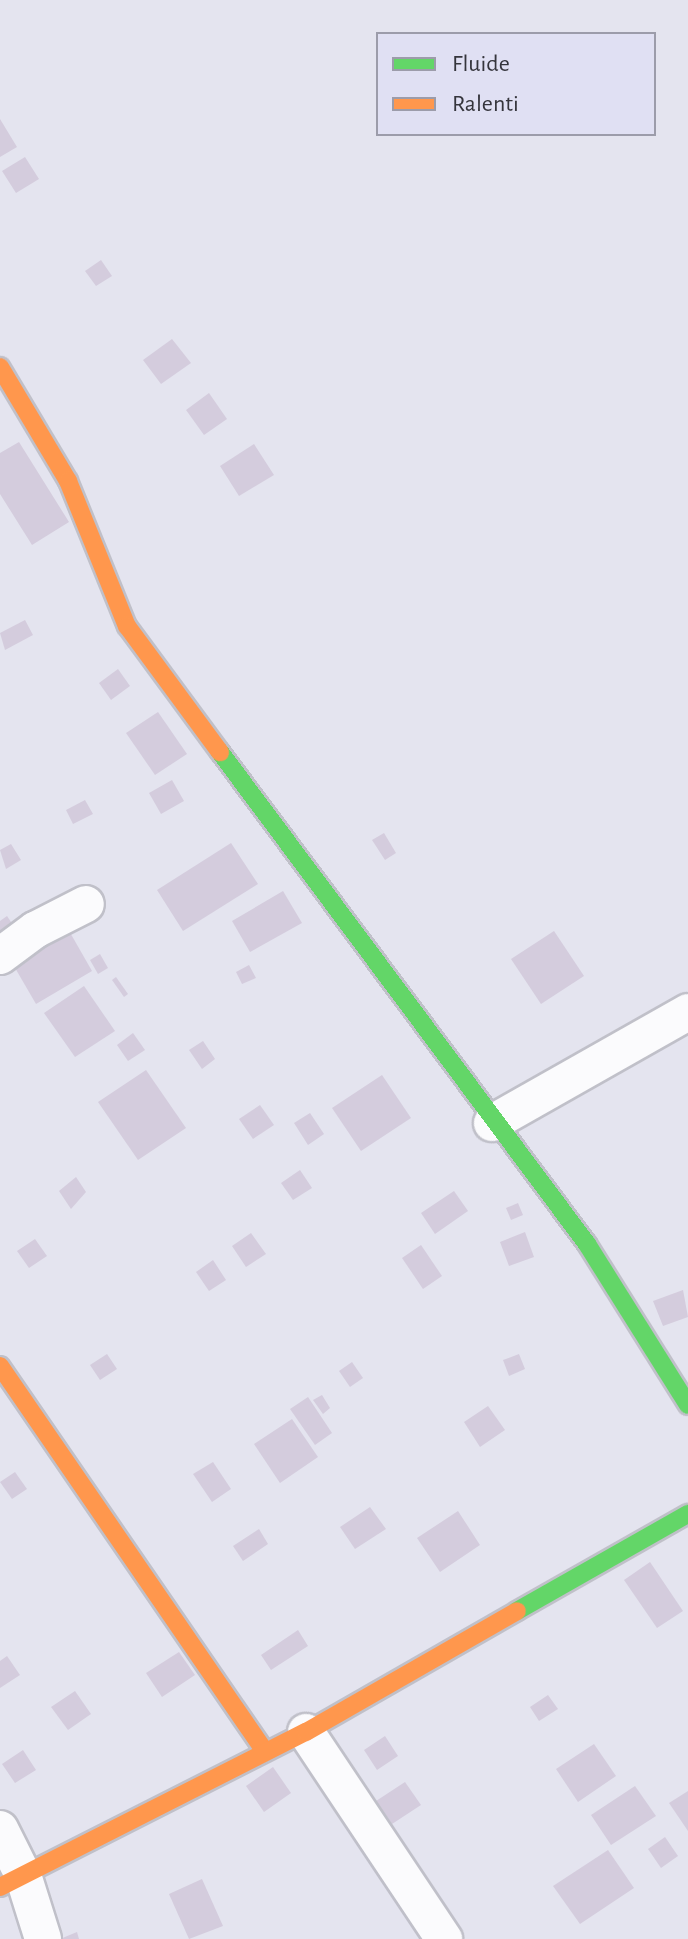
<!DOCTYPE html>
<style>
body{margin:0}
#map{position:relative;width:688px;height:1939px;overflow:hidden;background:#e4e4ef;font-family:"Alegreya Sans",sans-serif}
div>[style]{position:absolute}
.building>*{inset:0;background:#d4ccdd}
.roads{filter:drop-shadow(2px 0 #c0c0c9) drop-shadow(-2px 0 #c0c0c9) drop-shadow(0 2px #c0c0c9) drop-shadow(0 -2px #c0c0c9)}
.street>*{height:36px;margin:-18px;padding:0 18px;transform-origin:18px;border-radius:18px;background:#fbfbfd}
.fast>*{height:18px;margin:-9px;padding:0 9px;transform-origin:9px;border-radius:9px;background:#63d668}
.slow>*{height:18px;margin:-9px;padding:0 9px;transform-origin:9px;border-radius:9px;background:#ff974d}
span{translate:-50% -50%;white-space:nowrap;text-align:center;line-height:1.15;-webkit-text-stroke:6px #e0e0f3;paint-order:stroke}
.legend{position:absolute;left:376px;top:32px;width:280px;height:104px;box-sizing:border-box;background:#e0e0f3;border:2px solid #9c9caa;margin:0;padding:10px 14px;list-style:none;font-size:24px;color:#35353c}
.legend li{display:flex;align-items:center;gap:16px;height:40px}
.legend b{width:40px;border:2px solid #9c9caa}
</style>
<div id="map">
<div class="building">
<div style="clip-path:polygon(0 119px,17px 147px,0 157px)"></div>
<div style="clip-path:polygon(25px 157px,39px 179px,16px 193px,2px 171px)"></div>
<div style="clip-path:polygon(101px 260px,112px 276px,96px 286px,85px 271px)"></div>
<div style="clip-path:polygon(172px 339px,191px 363px,161px 384px,143px 360px)"></div>
<div style="clip-path:polygon(209px 393px,227px 419px,204px 435px,186px 410px)"></div>
<div style="clip-path:polygon(19px 442px,69px 522px,32px 545px,0 494px,0 453px)"></div>
<div style="clip-path:polygon(254px 444px,274px 475px,239px 496px,220px 466px)"></div>
<div style="clip-path:polygon(25px 620px,33px 635px,5px 650px,0 633px)"></div>
<div style="clip-path:polygon(118px 669px,130px 686px,111px 700px,99px 683px)"></div>
<div style="clip-path:polygon(158px 712px,187px 754px,155px 775px,126px 733px)"></div>
<div style="clip-path:polygon(172px 780px,184px 801px,161px 814px,149px 793px)"></div>
<div style="clip-path:polygon(85px 800px,93px 814px,73px 824px,66px 810px)"></div>
<div style="clip-path:polygon(384px 833px,396px 853px,385px 860px,372px 840px)"></div>
<div style="clip-path:polygon(231px 843px,258px 884px,183px 931px,157px 890px)"></div>
<div style="clip-path:polygon(11px 844px,21px 860px,6px 869px,0 850px)"></div>
<div style="clip-path:polygon(283px 891px,302px 923px,250px 952px,232px 921px)"></div>
<div style="clip-path:polygon(7px 916px,19px 934px,0 947px,0 921px)"></div>
<div style="clip-path:polygon(68px 929px,92px 971px,36px 1004px,11px 961px)"></div>
<div style="clip-path:polygon(554px 931px,584px 976px,541px 1004px,511px 959px)"></div>
<div style="clip-path:polygon(100px 954px,108px 968px,98px 974px,90px 960px)"></div>
<div style="clip-path:polygon(249px 965px,256px 978px,242px 984px,236px 972px)"></div>
<div style="clip-path:polygon(116px 977px,128px 994px,124px 997px,112px 980px)"></div>
<div style="clip-path:polygon(84px 986px,115px 1031px,75px 1057px,44px 1013px)"></div>
<div style="clip-path:polygon(133px 1033px,145px 1050px,128px 1061px,117px 1045px)"></div>
<div style="clip-path:polygon(203px 1041px,215px 1059px,202px 1069px,189px 1050px)"></div>
<div style="clip-path:polygon(146px 1070px,186px 1128px,138px 1160px,98px 1102px)"></div>
<div style="clip-path:polygon(382px 1075px,411px 1118px,361px 1151px,332px 1108px)"></div>
<div style="clip-path:polygon(260px 1105px,274px 1125px,253px 1139px,239px 1119px)"></div>
<div style="clip-path:polygon(310px 1113px,324px 1134px,308px 1145px,294px 1123px)"></div>
<div style="clip-path:polygon(300px 1170px,312px 1188px,293px 1200px,281px 1183px)"></div>
<div style="clip-path:polygon(76px 1177px,86px 1192px,71px 1209px,59px 1191px)"></div>
<div style="clip-path:polygon(454px 1191px,468px 1211px,435px 1234px,421px 1213px)"></div>
<div style="clip-path:polygon(518px 1203px,523px 1215px,511px 1220px,506px 1208px)"></div>
<div style="clip-path:polygon(525px 1232px,534px 1257px,509px 1266px,500px 1242px)"></div>
<div style="clip-path:polygon(251px 1233px,266px 1254px,246px 1267px,232px 1246px)"></div>
<div style="clip-path:polygon(35px 1239px,47px 1256px,29px 1268px,17px 1251px)"></div>
<div style="clip-path:polygon(421px 1245px,442px 1276px,423px 1289px,402px 1258px)"></div>
<div style="clip-path:polygon(213px 1260px,226px 1280px,209px 1291px,196px 1272px)"></div>
<div style="clip-path:polygon(683px 1290px,688px 1317px,663px 1326px,653px 1301px)"></div>
<div style="clip-path:polygon(107px 1354px,117px 1369px,100px 1380px,90px 1365px)"></div>
<div style="clip-path:polygon(519px 1354px,525px 1369px,509px 1376px,503px 1360px)"></div>
<div style="clip-path:polygon(352px 1362px,363px 1378px,350px 1387px,339px 1371px)"></div>
<div style="clip-path:polygon(322px 1395px,330px 1408px,323px 1414px,313px 1400px)"></div>
<div style="clip-path:polygon(308px 1397px,332px 1433px,315px 1445px,290px 1409px)"></div>
<div style="clip-path:polygon(488px 1406px,505px 1430px,480px 1447px,464px 1422px)"></div>
<div style="clip-path:polygon(292px 1419px,318px 1457px,280px 1483px,254px 1444px)"></div>
<div style="clip-path:polygon(213px 1462px,231px 1489px,212px 1502px,193px 1474px)"></div>
<div style="clip-path:polygon(15px 1472px,27px 1489px,12px 1499px,0 1482px)"></div>
<div style="clip-path:polygon(370px 1507px,386px 1529px,355px 1549px,340px 1527px)"></div>
<div style="clip-path:polygon(458px 1511px,480px 1545px,440px 1572px,417px 1538px)"></div>
<div style="clip-path:polygon(259px 1529px,268px 1544px,243px 1561px,233px 1546px)"></div>
<div style="clip-path:polygon(650px 1562px,683px 1611px,657px 1628px,624px 1580px)"></div>
<div style="clip-path:polygon(298px 1630px,308px 1646px,271px 1670px,261px 1655px)"></div>
<div style="clip-path:polygon(179px 1652px,195px 1675px,162px 1697px,146px 1673px)"></div>
<div style="clip-path:polygon(7px 1656px,20px 1675px,0 1688px,0 1661px)"></div>
<div style="clip-path:polygon(75px 1691px,91px 1714px,68px 1730px,51px 1707px)"></div>
<div style="clip-path:polygon(548px 1695px,558px 1709px,539px 1721px,530px 1707px)"></div>
<div style="clip-path:polygon(385px 1736px,398px 1756px,377px 1770px,364px 1750px)"></div>
<div style="clip-path:polygon(594px 1744px,616px 1776px,578px 1802px,556px 1769px)"></div>
<div style="clip-path:polygon(23px 1750px,36px 1770px,15px 1783px,2px 1764px)"></div>
<div style="clip-path:polygon(273px 1767px,291px 1793px,264px 1812px,246px 1786px)"></div>
<div style="clip-path:polygon(405px 1782px,421px 1805px,392px 1824px,376px 1801px)"></div>
<div style="clip-path:polygon(635px 1786px,656px 1816px,611px 1845px,591px 1815px)"></div>
<div style="clip-path:polygon(688px 1791px,688px 1831px,669px 1803px)"></div>
<div style="clip-path:polygon(665px 1837px,678px 1856px,661px 1868px,648px 1849px)"></div>
<div style="clip-path:polygon(608px 1850px,634px 1888px,580px 1924px,553px 1886px)"></div>
<div style="clip-path:polygon(202px 1879px,223px 1926px,189px 1939px,169px 1894px)"></div>
<div style="clip-path:polygon(77px 1932px,79px 1939px,60px 1939px)"></div>
</div>
<div class="roads">
<div class="street">
<div style="left:0;top:956px;width:44px;rotate:-36.6deg"></div>
<div style="left:35px;top:930px;width:57px;rotate:-27deg"></div>
<div style="left:492px;top:1123px;width:225px;rotate:-29.5deg"></div>
<div style="left:306px;top:1732px;width:249px;rotate:56.3deg"></div>
<div style="left:0;top:1829px;width:51px;rotate:63.4deg"></div>
<div style="left:23px;top:1875px;width:67px;rotate:72.6deg"></div>
</div>
<div class="fast">
<div style="left:220px;top:752px;width:614px;rotate:53.28deg"></div>
<div style="left:587px;top:1244px;width:190px;rotate:57.9deg"></div>
<div style="left:517px;top:1611px;width:197px;rotate:-29.6deg"></div>
</div>
<div class="slow">
<div style="left:0;top:367px;width:133px;rotate:59.2deg"></div>
<div style="left:68px;top:481px;width:157px;rotate:67.9deg"></div>
<div style="left:127px;top:626px;width:157px;rotate:53.6deg"></div>
<div style="left:0;top:1366px;width:468px;rotate:55.5deg"></div>
<div style="left:0;top:1887px;width:343px;rotate:-26.9deg"></div>
<div style="left:306px;top:1732px;width:243px;rotate:-29.8deg"></div>
</div>
</div>
<ul class="legend">
<li><b style="height:10px;background:#63d668"></b>Fluide</li>
<li><b style="height:10px;background:#ff974d"></b>Ralenti</li>
</ul>
</div>
